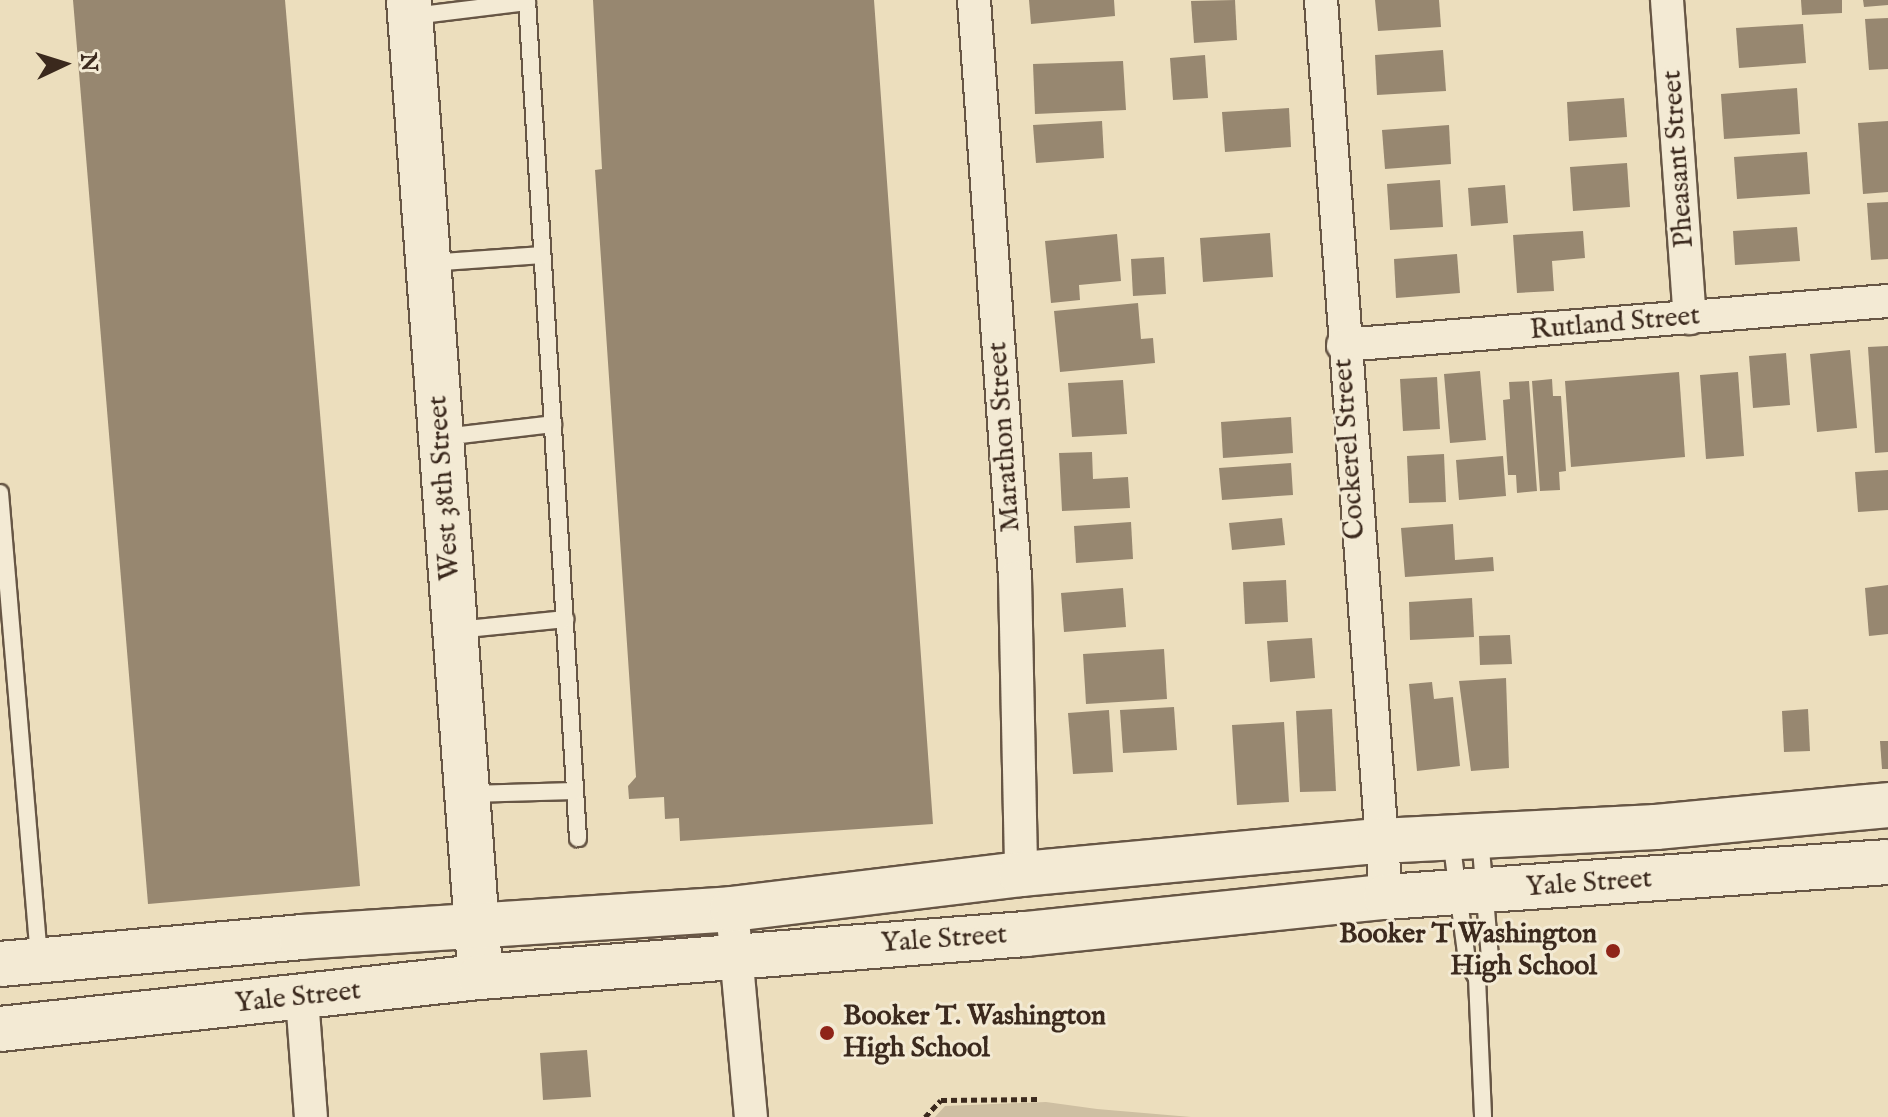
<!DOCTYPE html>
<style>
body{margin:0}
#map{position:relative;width:1888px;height:1117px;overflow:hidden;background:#ecdebd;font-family:"IM FELL English",serif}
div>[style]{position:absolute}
.green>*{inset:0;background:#cebfa2}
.building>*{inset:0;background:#978770}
.path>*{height:5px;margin-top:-2.5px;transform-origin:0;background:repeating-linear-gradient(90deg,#3b291d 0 6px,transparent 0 10px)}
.roads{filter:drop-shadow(2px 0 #675645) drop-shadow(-2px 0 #675645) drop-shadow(0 2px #675645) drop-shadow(0 -2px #675645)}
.lane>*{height:16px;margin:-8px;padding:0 8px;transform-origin:8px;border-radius:8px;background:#f3ead4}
.street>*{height:32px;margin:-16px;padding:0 16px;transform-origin:16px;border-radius:16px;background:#f3ead4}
.secondary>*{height:44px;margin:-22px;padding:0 22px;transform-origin:22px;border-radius:22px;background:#f3ead4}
.dots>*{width:22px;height:22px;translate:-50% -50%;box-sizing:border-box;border:4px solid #f3ead4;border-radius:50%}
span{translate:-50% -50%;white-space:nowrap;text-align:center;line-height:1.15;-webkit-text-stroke:6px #f3ead4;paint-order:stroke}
.street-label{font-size:28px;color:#3b291d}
.poi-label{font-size:28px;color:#3b291d;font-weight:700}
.right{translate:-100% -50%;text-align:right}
.left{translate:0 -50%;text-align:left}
.north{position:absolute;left:24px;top:24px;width:80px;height:80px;-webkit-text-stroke:6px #f3ead4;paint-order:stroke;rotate:86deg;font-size:22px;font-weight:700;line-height:32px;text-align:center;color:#3b291d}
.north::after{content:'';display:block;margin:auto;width:28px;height:36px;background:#3b291d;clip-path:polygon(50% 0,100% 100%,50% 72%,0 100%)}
</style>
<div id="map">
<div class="green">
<div style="clip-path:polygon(1046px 1102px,1097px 1109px,1191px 1117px,935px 1117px,945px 1106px)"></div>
</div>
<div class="building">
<div style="clip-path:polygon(73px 0,285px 0,360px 886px,148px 904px)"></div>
<div style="clip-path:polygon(593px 0,874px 0,933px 824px,680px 841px,679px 818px,665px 819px,664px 797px,629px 799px,628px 786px,636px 777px,595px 170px,602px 169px)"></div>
<div style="clip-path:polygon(1029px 0,1114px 0,1115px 16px,1031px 24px)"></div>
<div style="clip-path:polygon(1235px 0,1237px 40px,1194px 43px,1191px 1px)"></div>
<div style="clip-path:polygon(1375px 0,1439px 0,1441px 27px,1378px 31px)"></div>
<div style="clip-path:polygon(1801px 0,1842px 0,1842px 13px,1802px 15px)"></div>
<div style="clip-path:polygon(1863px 0,1888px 0,1888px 5px,1864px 7px)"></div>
<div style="clip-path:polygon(1888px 18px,1888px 69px,1869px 70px,1865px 19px)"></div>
<div style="clip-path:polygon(1803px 24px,1806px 63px,1739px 68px,1736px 28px)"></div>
<div style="clip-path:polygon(1443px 50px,1446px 91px,1377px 95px,1375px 55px)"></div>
<div style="clip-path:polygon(1205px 55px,1208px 98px,1173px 100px,1170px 58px)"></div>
<div style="clip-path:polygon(1123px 61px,1126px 110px,1035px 114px,1033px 64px)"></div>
<div style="clip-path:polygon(1797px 88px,1800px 134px,1724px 139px,1721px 94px)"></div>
<div style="clip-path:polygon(1624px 98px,1627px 137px,1569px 141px,1567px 102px)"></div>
<div style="clip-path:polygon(1289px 108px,1291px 147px,1225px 152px,1222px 112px)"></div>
<div style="clip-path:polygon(1102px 121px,1104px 158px,1036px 163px,1033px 125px)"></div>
<div style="clip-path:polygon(1888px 121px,1888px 192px,1863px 194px,1858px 123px)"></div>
<div style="clip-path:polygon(1449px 125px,1451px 164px,1385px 169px,1382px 130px)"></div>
<div style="clip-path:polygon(1807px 152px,1810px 194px,1737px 199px,1734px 157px)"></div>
<div style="clip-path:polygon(1627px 163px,1630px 207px,1573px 211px,1570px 167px)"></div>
<div style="clip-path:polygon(1440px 180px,1443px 227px,1390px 230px,1387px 184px)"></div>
<div style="clip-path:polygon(1505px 185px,1508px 223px,1471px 226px,1468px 188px)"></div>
<div style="clip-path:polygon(1888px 202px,1888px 259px,1871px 260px,1867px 203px)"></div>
<div style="clip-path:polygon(1797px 227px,1800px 261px,1735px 265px,1733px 231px)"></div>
<div style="clip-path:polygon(1583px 231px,1585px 258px,1552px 261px,1554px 291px,1517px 293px,1513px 235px)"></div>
<div style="clip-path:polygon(1270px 233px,1273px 277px,1203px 282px,1200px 238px)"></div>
<div style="clip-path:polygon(1117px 234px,1121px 281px,1079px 285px,1080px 300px,1051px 303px,1045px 241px)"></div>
<div style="clip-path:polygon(1457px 254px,1460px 293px,1396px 298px,1394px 259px)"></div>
<div style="clip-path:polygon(1164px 257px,1166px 294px,1133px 296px,1131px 259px)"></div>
<div style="clip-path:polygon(1138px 303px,1141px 339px,1153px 338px,1155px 363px,1060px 372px,1054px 311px)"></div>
<div style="clip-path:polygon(1888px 346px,1888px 452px,1875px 453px,1868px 347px)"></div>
<div style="clip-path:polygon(1850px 350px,1857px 428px,1817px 432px,1810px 354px)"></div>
<div style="clip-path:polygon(1786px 353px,1790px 405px,1753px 408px,1749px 356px)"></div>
<div style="clip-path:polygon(1480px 371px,1486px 440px,1450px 443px,1444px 374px)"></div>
<div style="clip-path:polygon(1679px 372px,1685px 457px,1571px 467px,1565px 381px)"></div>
<div style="clip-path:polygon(1738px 372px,1744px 456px,1706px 459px,1700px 375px)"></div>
<div style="clip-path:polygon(1437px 377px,1440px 429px,1403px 431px,1400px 379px)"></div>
<div style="clip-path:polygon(1552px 379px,1553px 396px,1561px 396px,1566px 471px,1559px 472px,1560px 490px,1540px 491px,1532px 381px)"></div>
<div style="clip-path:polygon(1123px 380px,1127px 434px,1072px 437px,1068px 383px)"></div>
<div style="clip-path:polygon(1529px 381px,1537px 491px,1517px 493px,1516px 475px,1508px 475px,1503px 400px,1510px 399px,1509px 382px)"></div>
<div style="clip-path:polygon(1291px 417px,1293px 453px,1223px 458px,1221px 422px)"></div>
<div style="clip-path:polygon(1092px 452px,1093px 479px,1128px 477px,1130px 508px,1062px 511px,1059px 453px)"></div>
<div style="clip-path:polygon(1444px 454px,1446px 502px,1409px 503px,1407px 456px)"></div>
<div style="clip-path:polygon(1503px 456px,1506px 496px,1459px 500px,1456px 460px)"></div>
<div style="clip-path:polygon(1291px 463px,1293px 495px,1222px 500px,1219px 468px)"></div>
<div style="clip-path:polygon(1888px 470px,1888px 510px,1858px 512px,1855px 472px)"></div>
<div style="clip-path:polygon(1282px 518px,1285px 545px,1232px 550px,1229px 523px)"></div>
<div style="clip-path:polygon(1131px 522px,1133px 559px,1076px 563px,1074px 526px)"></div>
<div style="clip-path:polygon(1453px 524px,1455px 560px,1493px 557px,1494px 571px,1405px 577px,1401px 528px)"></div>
<div style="clip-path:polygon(1286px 580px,1288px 622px,1245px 624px,1243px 582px)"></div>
<div style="clip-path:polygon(1888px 585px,1888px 634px,1869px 636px,1865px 588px)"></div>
<div style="clip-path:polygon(1123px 588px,1126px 627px,1064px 632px,1061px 593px)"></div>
<div style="clip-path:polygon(1472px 598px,1474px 637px,1410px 640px,1409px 602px)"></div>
<div style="clip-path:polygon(1510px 635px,1512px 664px,1480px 665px,1479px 636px)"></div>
<div style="clip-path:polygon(1312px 638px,1315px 678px,1270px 682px,1267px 641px)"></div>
<div style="clip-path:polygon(1164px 649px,1167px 699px,1086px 704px,1083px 654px)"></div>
<div style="clip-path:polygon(1506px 678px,1509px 768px,1471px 771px,1459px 681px)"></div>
<div style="clip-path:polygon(1432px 682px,1434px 699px,1453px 697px,1460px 766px,1417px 771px,1409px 684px)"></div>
<div style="clip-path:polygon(1174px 707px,1177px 750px,1123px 753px,1120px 710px)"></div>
<div style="clip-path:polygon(1332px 709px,1336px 791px,1300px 792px,1296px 711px)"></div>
<div style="clip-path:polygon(1808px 709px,1810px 751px,1784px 752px,1782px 711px)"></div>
<div style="clip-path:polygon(1109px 710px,1113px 772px,1073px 774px,1068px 713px)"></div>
<div style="clip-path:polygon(1284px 722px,1289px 802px,1237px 805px,1232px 725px)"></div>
<div style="clip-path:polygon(1880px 741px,1888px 741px,1888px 769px,1882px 769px)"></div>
<div style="clip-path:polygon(587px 1050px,591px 1097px,543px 1100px,540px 1053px)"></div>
</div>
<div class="path">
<div style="left:925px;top:1117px;width:23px;rotate:-47deg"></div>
<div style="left:941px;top:1100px;width:97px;rotate:-0.6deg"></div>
</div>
<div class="roads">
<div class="lane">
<div style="left:527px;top:0;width:840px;rotate:86.52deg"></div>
<div style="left:413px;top:16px;width:115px;rotate:-7deg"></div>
<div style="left:429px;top:263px;width:113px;rotate:-4deg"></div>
<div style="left:443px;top:437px;width:111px;rotate:-6.7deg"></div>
<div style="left:0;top:493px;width:468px;rotate:85.2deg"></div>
<div style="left:457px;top:630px;width:109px;rotate:-5.8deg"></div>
<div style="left:469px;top:794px;width:106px;rotate:-1.6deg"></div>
<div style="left:1451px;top:839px;width:123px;rotate:82.5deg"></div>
<div style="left:1467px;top:961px;width:20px;rotate:60deg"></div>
<div style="left:1477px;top:978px;width:139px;rotate:87.5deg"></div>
<div style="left:1477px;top:978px;width:24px;rotate:-57deg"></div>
<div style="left:1490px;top:958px;width:122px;rotate:-94.7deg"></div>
</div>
<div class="street">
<div style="left:974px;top:0;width:579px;rotate:85.94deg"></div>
<div style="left:1015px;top:578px;width:296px;rotate:88.8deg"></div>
<div style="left:1321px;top:0;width:899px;rotate:85.86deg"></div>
<div style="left:1667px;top:0;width:319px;rotate:85.9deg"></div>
<div style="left:1343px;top:345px;width:547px;rotate:-4.62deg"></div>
<div style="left:732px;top:909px;width:209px;rotate:84.8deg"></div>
<div style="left:302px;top:998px;width:119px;rotate:85.7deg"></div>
</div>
<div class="secondary">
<div style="left:409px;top:0;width:958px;rotate:85.81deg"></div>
<div style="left:0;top:964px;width:302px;rotate:-5.1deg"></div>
<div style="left:301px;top:937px;width:432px;rotate:-3.7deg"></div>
<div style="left:732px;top:909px;width:291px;rotate:-6.9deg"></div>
<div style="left:1021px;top:874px;width:361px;rotate:-5.3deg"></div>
<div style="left:1380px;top:841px;width:276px;rotate:-2.9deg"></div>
<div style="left:1656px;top:827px;width:233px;rotate:-5.4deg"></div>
<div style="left:0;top:1029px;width:483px;rotate:-6.2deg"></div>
<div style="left:480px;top:977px;width:547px;rotate:-4.51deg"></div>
<div style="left:1025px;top:934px;width:363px;rotate:-5.9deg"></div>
<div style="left:1386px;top:897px;width:503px;rotate:-3.99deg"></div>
</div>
</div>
<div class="dots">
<div style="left:1613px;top:951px;background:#8f2418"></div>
<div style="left:827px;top:1033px;background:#8f2418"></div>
</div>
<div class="street-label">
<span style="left:1679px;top:159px;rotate:-94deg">Pheasant Street</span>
<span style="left:1615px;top:324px;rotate:-5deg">Rutland Street</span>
<span style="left:1005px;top:437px;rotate:-94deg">Marathon Street</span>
<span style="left:1350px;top:449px;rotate:-94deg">Cockerel Street</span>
<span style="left:445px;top:488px;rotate:-94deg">West 38th Street</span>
<span style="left:1589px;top:884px;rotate:-4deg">Yale Street</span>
<span style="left:944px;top:940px;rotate:-4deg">Yale Street</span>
<span style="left:298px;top:998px;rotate:-6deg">Yale Street</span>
</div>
<div class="poi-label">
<span class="right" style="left:1597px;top:951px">Booker T Washington<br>High School</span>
<span class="left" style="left:843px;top:1033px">Booker T. Washington<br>High School</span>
</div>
<div class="north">N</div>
</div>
